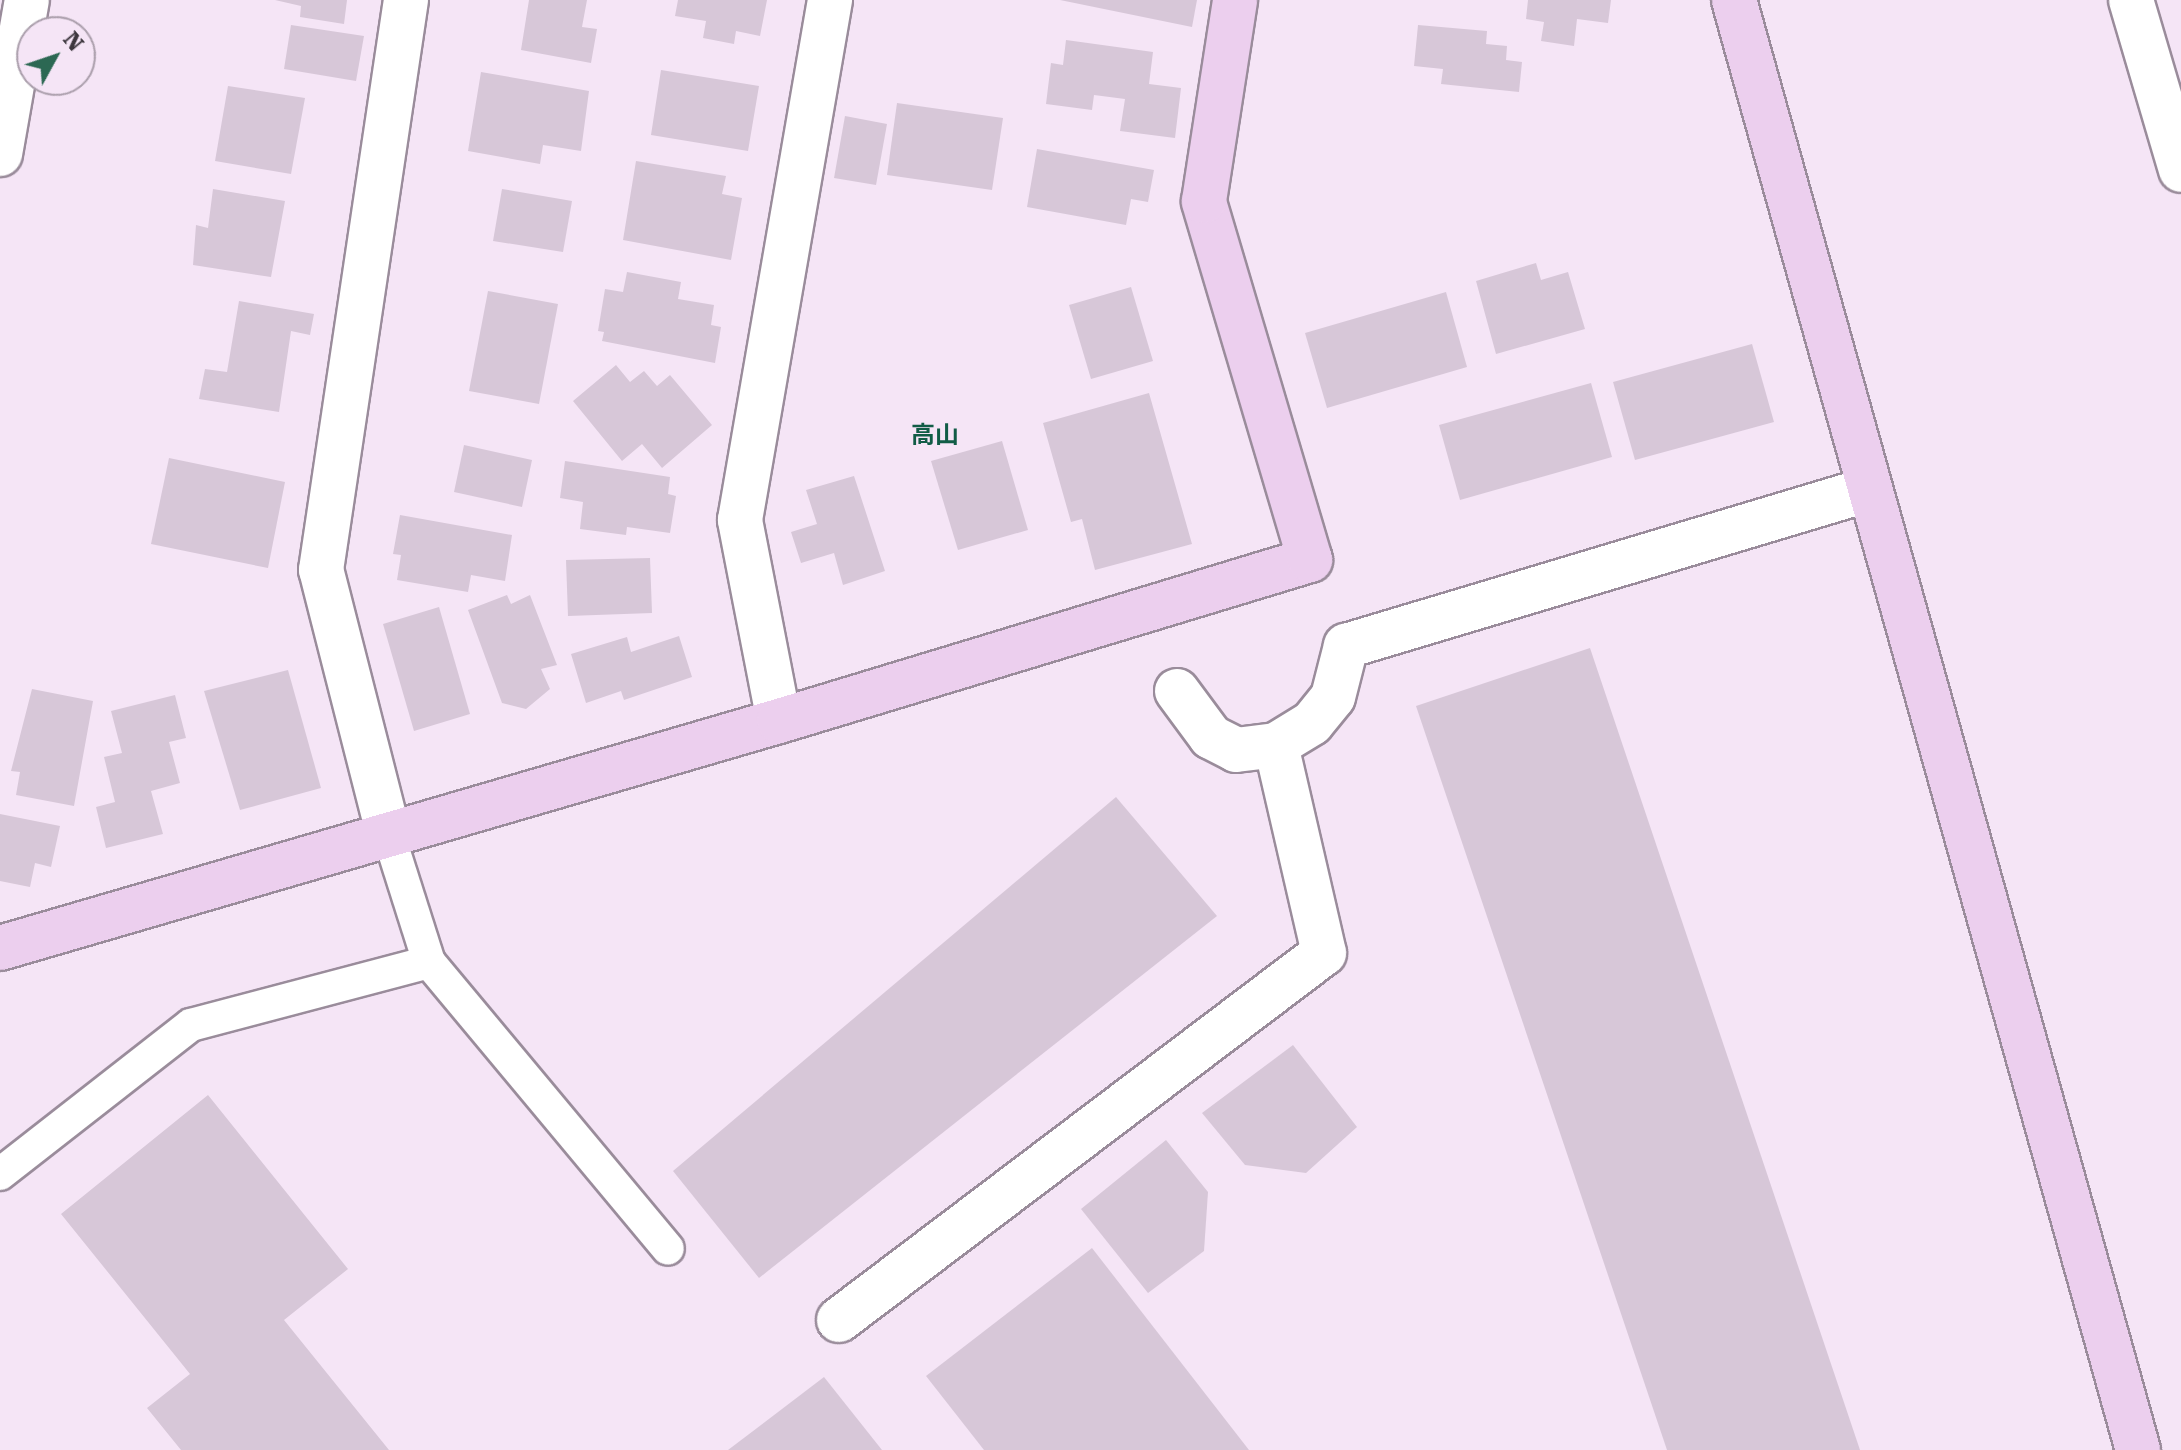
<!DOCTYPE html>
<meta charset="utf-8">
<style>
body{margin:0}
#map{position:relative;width:2181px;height:1450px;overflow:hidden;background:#f5e5f6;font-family:"Roboto Serif","Noto Sans JP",serif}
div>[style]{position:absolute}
.building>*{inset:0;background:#d7c7d8}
.roads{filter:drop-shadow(2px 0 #9a8c9b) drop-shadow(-2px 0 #9a8c9b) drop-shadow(0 2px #9a8c9b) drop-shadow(0 -2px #9a8c9b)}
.lane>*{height:32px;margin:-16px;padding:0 16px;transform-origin:16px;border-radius:16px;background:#fff}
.street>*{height:44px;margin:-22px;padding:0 22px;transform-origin:22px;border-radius:22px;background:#fff}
.secondary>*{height:44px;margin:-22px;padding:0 22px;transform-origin:22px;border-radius:22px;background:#eccfee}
span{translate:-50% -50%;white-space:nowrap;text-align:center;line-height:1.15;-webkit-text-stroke:6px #f5e5f6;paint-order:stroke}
.neighbourhood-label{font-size:24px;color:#115c46;font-weight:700}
.north{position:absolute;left:16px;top:16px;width:80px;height:80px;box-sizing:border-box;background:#f5e5f6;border:2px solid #ab9fac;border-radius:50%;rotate:50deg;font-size:22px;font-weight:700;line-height:32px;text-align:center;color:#3d373e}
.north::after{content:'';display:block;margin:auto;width:28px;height:36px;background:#2c6853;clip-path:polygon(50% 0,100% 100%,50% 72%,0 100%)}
</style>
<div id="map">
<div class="building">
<div style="clip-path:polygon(275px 0,347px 0,344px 24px,300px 17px,301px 6px)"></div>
<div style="clip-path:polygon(529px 0,587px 0,582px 27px,597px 29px,591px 63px,521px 50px)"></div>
<div style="clip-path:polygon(678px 0,767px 0,760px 36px,736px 31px,734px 44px,703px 38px,706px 21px,675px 16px)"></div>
<div style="clip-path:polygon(1060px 0,1197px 0,1192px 27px)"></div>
<div style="clip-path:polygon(1528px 0,1611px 0,1608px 23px,1577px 19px,1574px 46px,1541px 41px,1544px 22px,1526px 19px)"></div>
<div style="clip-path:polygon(291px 25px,364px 36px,356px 81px,284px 69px)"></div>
<div style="clip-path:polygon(1418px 25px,1487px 31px,1486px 44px,1507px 46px,1506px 60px,1522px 62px,1519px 92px,1441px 84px,1443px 69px,1414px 66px)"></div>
<div style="clip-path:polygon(1066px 40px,1153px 52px,1149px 84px,1181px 88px,1175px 138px,1120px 131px,1125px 99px,1094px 95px,1092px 110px,1046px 104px,1051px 63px,1063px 65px)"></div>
<div style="clip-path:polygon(661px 70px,759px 86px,748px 151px,651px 135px)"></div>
<div style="clip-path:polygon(481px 72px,589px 91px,581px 151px,543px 145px,540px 164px,468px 151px)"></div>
<div style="clip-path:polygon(228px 86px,305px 98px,291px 174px,215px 161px)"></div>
<div style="clip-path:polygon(897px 103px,1003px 118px,992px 190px,887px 175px)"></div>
<div style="clip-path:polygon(845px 116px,887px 124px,876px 185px,834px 178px)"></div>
<div style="clip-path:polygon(1037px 149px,1154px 170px,1148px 202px,1131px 199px,1126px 225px,1027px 207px)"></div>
<div style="clip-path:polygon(636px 161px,726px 176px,722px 194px,742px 198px,731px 260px,623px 240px)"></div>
<div style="clip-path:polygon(213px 189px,285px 201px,271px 277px,193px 265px,196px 225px,208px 228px)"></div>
<div style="clip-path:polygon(502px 189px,572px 201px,563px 252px,493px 241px)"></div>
<div style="clip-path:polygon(1536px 263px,1541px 280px,1568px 272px,1585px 329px,1496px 354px,1476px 281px)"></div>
<div style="clip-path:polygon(627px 272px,681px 282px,678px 299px,714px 305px,711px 325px,721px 327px,715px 363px,602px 341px,604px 332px,598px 331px,605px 289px,623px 292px)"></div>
<div style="clip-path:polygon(1131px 287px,1153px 361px,1091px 379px,1069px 305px)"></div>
<div style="clip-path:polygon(488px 291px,558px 304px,539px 404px,469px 391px)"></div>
<div style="clip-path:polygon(1446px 292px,1467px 367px,1327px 408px,1305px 333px)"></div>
<div style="clip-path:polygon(239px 301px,314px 314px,310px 335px,291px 331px,279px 412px,199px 399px,205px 369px,227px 372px)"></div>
<div style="clip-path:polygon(1752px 344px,1774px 422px,1635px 460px,1613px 382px)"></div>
<div style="clip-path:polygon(616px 365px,630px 382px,644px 371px,657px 386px,670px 375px,712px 425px,662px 468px,642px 444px,622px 461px,573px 401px)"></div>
<div style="clip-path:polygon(1591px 383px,1612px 457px,1460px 500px,1439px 425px)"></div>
<div style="clip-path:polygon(1149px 393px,1192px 544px,1095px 570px,1082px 519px,1071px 522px,1043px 423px)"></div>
<div style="clip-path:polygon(1002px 441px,1028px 530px,958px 550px,931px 461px)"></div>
<div style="clip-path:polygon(464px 445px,532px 460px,522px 507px,454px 492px)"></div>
<div style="clip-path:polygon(169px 458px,285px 482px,268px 568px,151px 544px)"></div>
<div style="clip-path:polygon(565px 461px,670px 477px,668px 494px,676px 496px,670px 533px,627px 527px,626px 535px,580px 529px,583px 502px,560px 498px)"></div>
<div style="clip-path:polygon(854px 476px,885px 571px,843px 585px,834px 553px,801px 563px,791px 532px,817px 524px,806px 490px)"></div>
<div style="clip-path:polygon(400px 515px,512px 535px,505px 581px,471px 575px,468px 592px,397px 580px,401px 555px,393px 554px)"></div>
<div style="clip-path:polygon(650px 558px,652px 613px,568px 616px,566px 560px)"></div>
<div style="clip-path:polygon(507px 595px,511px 604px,530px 595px,557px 665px,541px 669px,550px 689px,526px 709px,502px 703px,468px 610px)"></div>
<div style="clip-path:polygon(439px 607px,470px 714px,414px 731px,383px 624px)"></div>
<div style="clip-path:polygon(679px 636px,692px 677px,624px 700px,621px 691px,586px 703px,571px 654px,627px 637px,631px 652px)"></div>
<div style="clip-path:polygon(1590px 648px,1860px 1450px,1667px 1450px,1416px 706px)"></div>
<div style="clip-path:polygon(288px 670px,321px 788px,240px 810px,204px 691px)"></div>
<div style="clip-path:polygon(32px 689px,93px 701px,74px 806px,16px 795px,20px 772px,11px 771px)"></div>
<div style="clip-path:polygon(175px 695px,186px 738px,169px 742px,180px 783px,151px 791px,163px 834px,106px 848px,96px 807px,115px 802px,104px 757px,122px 753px,111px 711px)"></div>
<div style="clip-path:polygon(1116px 797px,1217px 916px,759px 1278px,673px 1171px)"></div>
<div style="clip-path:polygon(0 814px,60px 826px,51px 867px,35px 863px,30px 887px,0 881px)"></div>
<div style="clip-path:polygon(1293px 1045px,1357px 1127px,1306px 1173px,1245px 1165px,1202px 1113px)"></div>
<div style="clip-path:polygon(208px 1095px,348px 1269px,284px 1320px,389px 1450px,181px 1450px,147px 1408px,190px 1374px,61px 1214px)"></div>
<div style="clip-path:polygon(1166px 1140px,1208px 1192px,1204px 1251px,1148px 1293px,1081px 1209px)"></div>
<div style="clip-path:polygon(1092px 1248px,1249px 1450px,984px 1450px,926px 1376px)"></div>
<div style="clip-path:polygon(824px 1377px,882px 1450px,728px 1450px)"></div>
</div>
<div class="roads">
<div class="lane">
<div style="left:389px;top:836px;width:132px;rotate:72.4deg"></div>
<div style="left:0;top:1174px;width:242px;rotate:-38deg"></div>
<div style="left:191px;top:1025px;width:246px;rotate:-14.8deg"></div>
<div style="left:429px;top:962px;width:373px;rotate:50.2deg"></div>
</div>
<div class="street">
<div style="left:2131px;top:0;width:177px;rotate:73.6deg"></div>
<div style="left:0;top:154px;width:156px;rotate:-80.1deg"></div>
<div style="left:1177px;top:691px;width:57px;rotate:53.5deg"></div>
<div style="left:1211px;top:737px;width:28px;rotate:27deg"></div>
<div style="left:1236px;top:750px;width:40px;rotate:-7.1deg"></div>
<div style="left:1276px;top:745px;width:42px;rotate:-31.4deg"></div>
<div style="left:1312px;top:723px;width:33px;rotate:-51deg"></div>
<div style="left:1333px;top:697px;width:53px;rotate:-75.7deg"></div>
<div style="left:1346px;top:646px;width:547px;rotate:-16.68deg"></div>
<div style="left:779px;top:721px;width:205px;rotate:-101deg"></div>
<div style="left:740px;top:520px;width:528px;rotate:-80.18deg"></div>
<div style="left:389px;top:836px;width:275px;rotate:-104.3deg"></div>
<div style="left:321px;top:570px;width:576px;rotate:-81.52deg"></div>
<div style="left:839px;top:1320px;width:608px;rotate:-37.11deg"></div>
<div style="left:1324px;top:953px;width:213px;rotate:-103deg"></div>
</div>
<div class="secondary">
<div style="left:1734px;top:0;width:1505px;rotate:74.43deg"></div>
<div style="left:0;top:948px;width:811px;rotate:-16.25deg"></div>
<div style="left:779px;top:721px;width:555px;rotate:-16.87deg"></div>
<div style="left:1310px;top:560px;width:374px;rotate:-106.5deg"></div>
<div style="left:1204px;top:201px;width:203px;rotate:-81.2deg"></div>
</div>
</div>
<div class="neighbourhood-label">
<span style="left:935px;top:436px">高山</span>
</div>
<div class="north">N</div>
</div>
